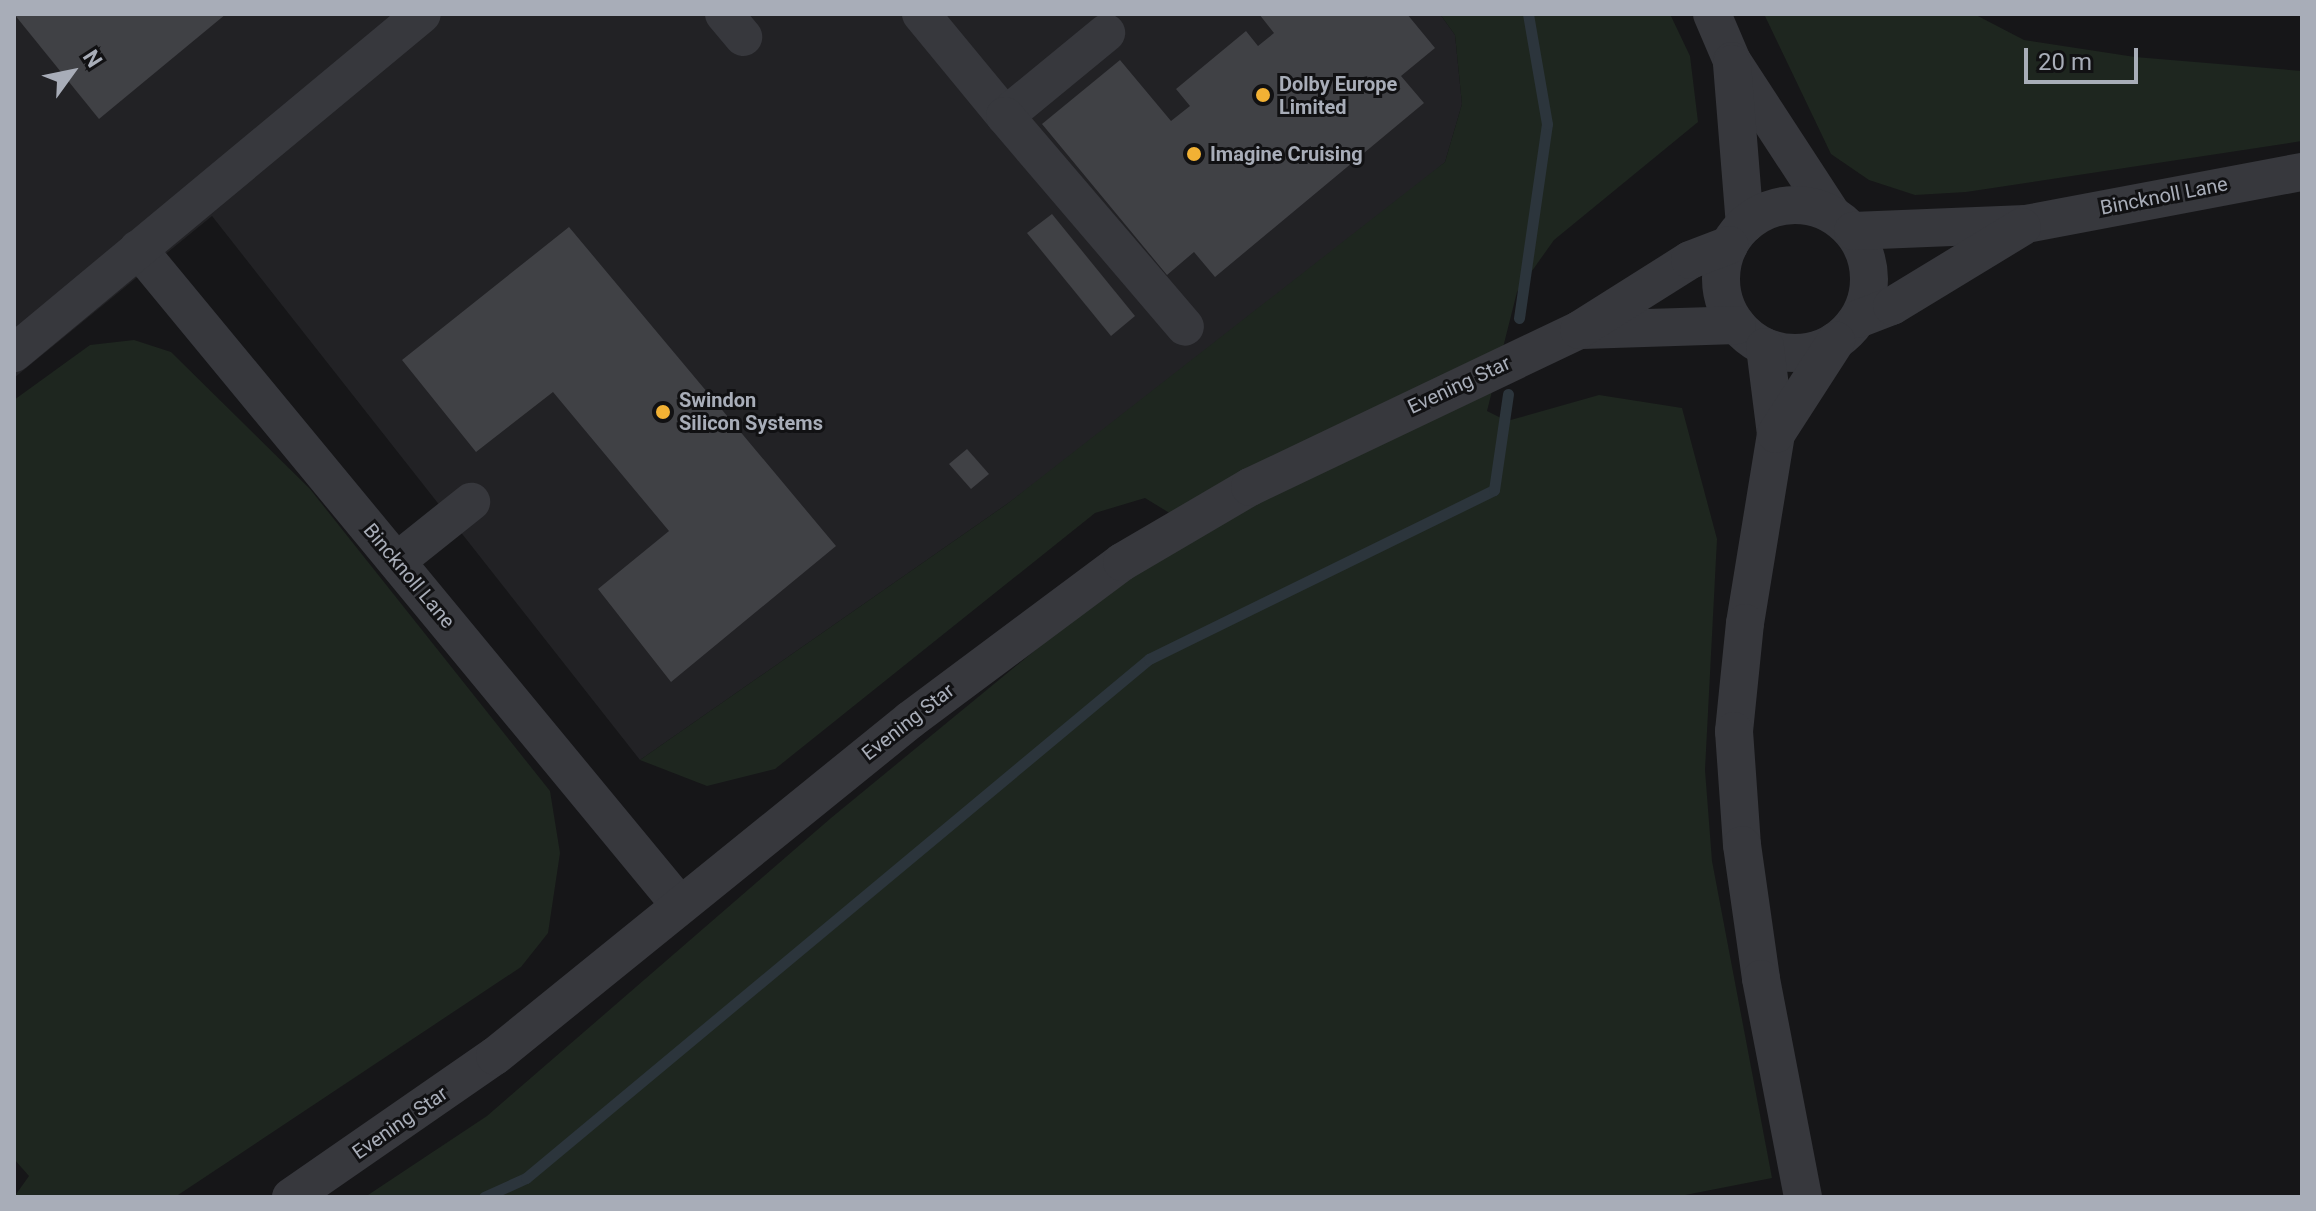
<!DOCTYPE html>
<style>
body{margin:0}
#map{position:relative;width:2316px;height:1211px;overflow:hidden;background:#161618;font-family:Roboto,sans-serif}
div>[style]{position:absolute}
.built>*{inset:0;background:#222225}
.green>*{inset:0;background:#1e261f}
.stream>*{height:11px;margin:-5.5px;padding:0 5.5px;transform-origin:5.5px;border-radius:5.5px;background:#2c353c}
.building>*{inset:0;background:#404145}
.minor>*{height:38px;margin:-19px;padding:0 19px;transform-origin:19px;border-radius:19px;background:#37383d}
.minor>.ring{margin:-19px;padding:0;box-sizing:content-box;background:none;border:38px solid #37383d;border-radius:50%}
.dots>*{width:22px;height:22px;translate:-50% -50%;box-sizing:border-box;border:4px solid #111113;border-radius:50%}
span{translate:-50% -50%;white-space:nowrap;text-align:center;line-height:1.15;-webkit-text-stroke:6px #111113;paint-order:stroke}
.poi-label{font-size:20px;color:#a8adb8;font-weight:700}
.left{translate:0 -50%;text-align:left}
.street-label{font-size:20px;color:#a8adb8}
.frame{position:absolute;inset:0;border:16px solid #a8adb8;pointer-events:none}
.north{position:absolute;left:32px;top:32px;width:80px;height:80px;-webkit-text-stroke:6px #111113;paint-order:stroke;rotate:57deg;font-size:22px;font-weight:700;line-height:32px;text-align:center;color:#a8adb8}
.north::after{content:'';display:block;margin:auto;width:28px;height:36px;background:#a8adb8;clip-path:polygon(50% 0,100% 100%,50% 72%,0 100%)}
.scale{position:absolute;left:2024px;top:48px;width:114px;height:36px;box-sizing:border-box;border:4px solid #a8adb8;border-top:0;padding-left:10px;font-size:24px;line-height:28px;white-space:nowrap;color:#a8adb8;-webkit-text-stroke:6px #111113;paint-order:stroke}
</style>
<div id="map">
<div class="built">
<div style="clip-path:polygon(14px 14px,1440px 14px,1455px 35px,1462px 104px,1445px 162px,1313px 278px,1007px 504px,640px 760px,212px 216px,14px 378px)"></div>
</div>
<div class="green">
<div style="clip-path:polygon(1440px 14px,1670px 14px,1690px 56px,1698px 122px,1554px 240px,1517px 292px,1487px 411px,1507px 421px,1599px 395px,1682px 408px,1717px 539px,1705px 770px,1712px 861px,1772px 1178px,1675px 1197px,365px 1197px,487px 1116px,831px 818px,1084px 610px,1194px 528px,1145px 498px,1095px 513px,775px 769px,707px 786px,640px 760px,1007px 504px,1445px 162px,1462px 104px,1455px 35px)"></div>
<div style="clip-path:polygon(1974px 14px,2024px 40px,2135px 57px,2302px 71px,2302px 141px,1966px 192px,1915px 195px,1869px 180px,1831px 154px,1764px 14px)"></div>
<div style="clip-path:polygon(134px 340px,171px 352px,310px 489px,550px 791px,560px 853px,548px 933px,521px 967px,175px 1197px,14px 1197px,29px 1176px,14px 1159px,14px 400px,90px 345px)"></div>
</div>
<div class="stream">
<div style="left:1519px;top:318px;width:196px;rotate:-81.8deg"></div>
<div style="left:1547px;top:124px;width:112px;rotate:-99.8deg"></div>
<div style="left:484px;top:1197px;width:46px;rotate:-24.3deg"></div>
<div style="left:526px;top:1178px;width:811px;rotate:-39.8deg"></div>
<div style="left:1149px;top:659px;width:384px;rotate:-26.1deg"></div>
<div style="left:1494px;top:490px;width:97px;rotate:-81.7deg"></div>
</div>
<div class="building">
<div style="clip-path:polygon(14px 14px,226px 14px,99px 119px)"></div>
<div style="clip-path:polygon(1259px 14px,1407px 14px,1435px 48px,1401px 76px,1424px 103px,1215px 277px,1194px 252px,1167px 275px,1042px 124px,1120px 60px,1171px 121px,1190px 106px,1176px 89px,1246px 31px,1258px 46px,1274px 33px)"></div>
<div style="clip-path:polygon(1052px 214px,1135px 316px,1111px 336px,1027px 233px)"></div>
<div style="clip-path:polygon(569px 227px,836px 546px,671px 682px,598px 589px,669px 531px,553px 392px,476px 452px,402px 360px)"></div>
<div style="clip-path:polygon(967px 449px,989px 474px,971px 489px,949px 464px)"></div>
</div>
<div class="minor">
<div style="left:724px;top:14px;width:30px;rotate:50deg"></div>
<div style="left:921px;top:14px;width:132px;rotate:50.5deg"></div>
<div style="left:1005px;top:116px;width:131px;rotate:-39.4deg"></div>
<div style="left:1712px;top:14px;width:51px;rotate:66.9deg"></div>
<div style="left:1732px;top:61px;width:181px;rotate:56.9deg"></div>
<div style="left:1732px;top:64px;width:161px;rotate:85.4deg"></div>
<div style="left:1005px;top:116px;width:277px;rotate:49.5deg"></div>
<div class="ring" style="left:1721px;top:205px;width:110px;height:110px"></div>
<div style="left:1853px;top:231px;width:173px;rotate:-2.3deg"></div>
<div style="left:2026px;top:224px;width:281px;rotate:-10.7deg"></div>
<div style="left:138px;top:249px;width:850px;rotate:50.44deg"></div>
<div style="left:1858px;top:319px;width:36px;rotate:-21deg"></div>
<div style="left:1892px;top:306px;width:152px;rotate:-31.3deg"></div>
<div style="left:1582px;top:330px;width:155px;rotate:-1.8deg"></div>
<div style="left:1765px;top:347px;width:88px;rotate:82.8deg"></div>
<div style="left:1776px;top:434px;width:192px;rotate:99.3deg"></div>
<div style="left:1745px;top:623px;width:109px;rotate:95.8deg"></div>
<div style="left:1734px;top:731px;width:114px;rotate:86deg"></div>
<div style="left:1742px;top:845px;width:135px;rotate:81.9deg"></div>
<div style="left:1761px;top:979px;width:222px;rotate:79.1deg"></div>
<div style="left:14px;top:353px;width:530px;rotate:-39.72deg"></div>
<div style="left:1776px;top:434px;width:111px;rotate:-57.2deg"></div>
<div style="left:397px;top:561px;width:95px;rotate:-38.6deg"></div>
<div style="left:291px;top:1197px;width:248px;rotate:-34.7deg"></div>
<div style="left:495px;top:1056px;width:534px;rotate:-38.99deg"></div>
<div style="left:910px;top:720px;width:264px;rotate:-36.7deg"></div>
<div style="left:1122px;top:562px;width:148px;rotate:-30.4deg"></div>
<div style="left:1250px;top:487px;width:365px;rotate:-25.5deg"></div>
<div style="left:1579px;top:330px;width:131px;rotate:-32.2deg"></div>
<div style="left:1690px;top:260px;width:42px;rotate:-21deg"></div>
</div>
<div class="dots">
<div style="left:1263px;top:95px;background:#f2b134"></div>
<div style="left:1194px;top:154px;background:#f2b134"></div>
<div style="left:663px;top:412px;background:#f2b134"></div>
</div>
<div class="poi-label">
<span class="left" style="left:1279px;top:96px">Dolby Europe<br>Limited</span>
<span class="left" style="left:1210px;top:154px">Imagine Cruising</span>
<span class="left" style="left:679px;top:412px">Swindon<br>Silicon Systems</span>
</div>
<div class="street-label">
<span style="left:2164px;top:196px;rotate:-11deg">Bincknoll Lane</span>
<span style="left:1459px;top:385px;rotate:-25deg">Evening Star</span>
<span style="left:409px;top:576px;rotate:50deg">Bincknoll Lane</span>
<span style="left:908px;top:722px;rotate:-38deg">Evening Star</span>
<span style="left:400px;top:1123px;rotate:-35deg">Evening Star</span>
</div>
<div class="frame"></div>
<div class="north">N</div>
<div class="scale">20 m</div>
</div>
